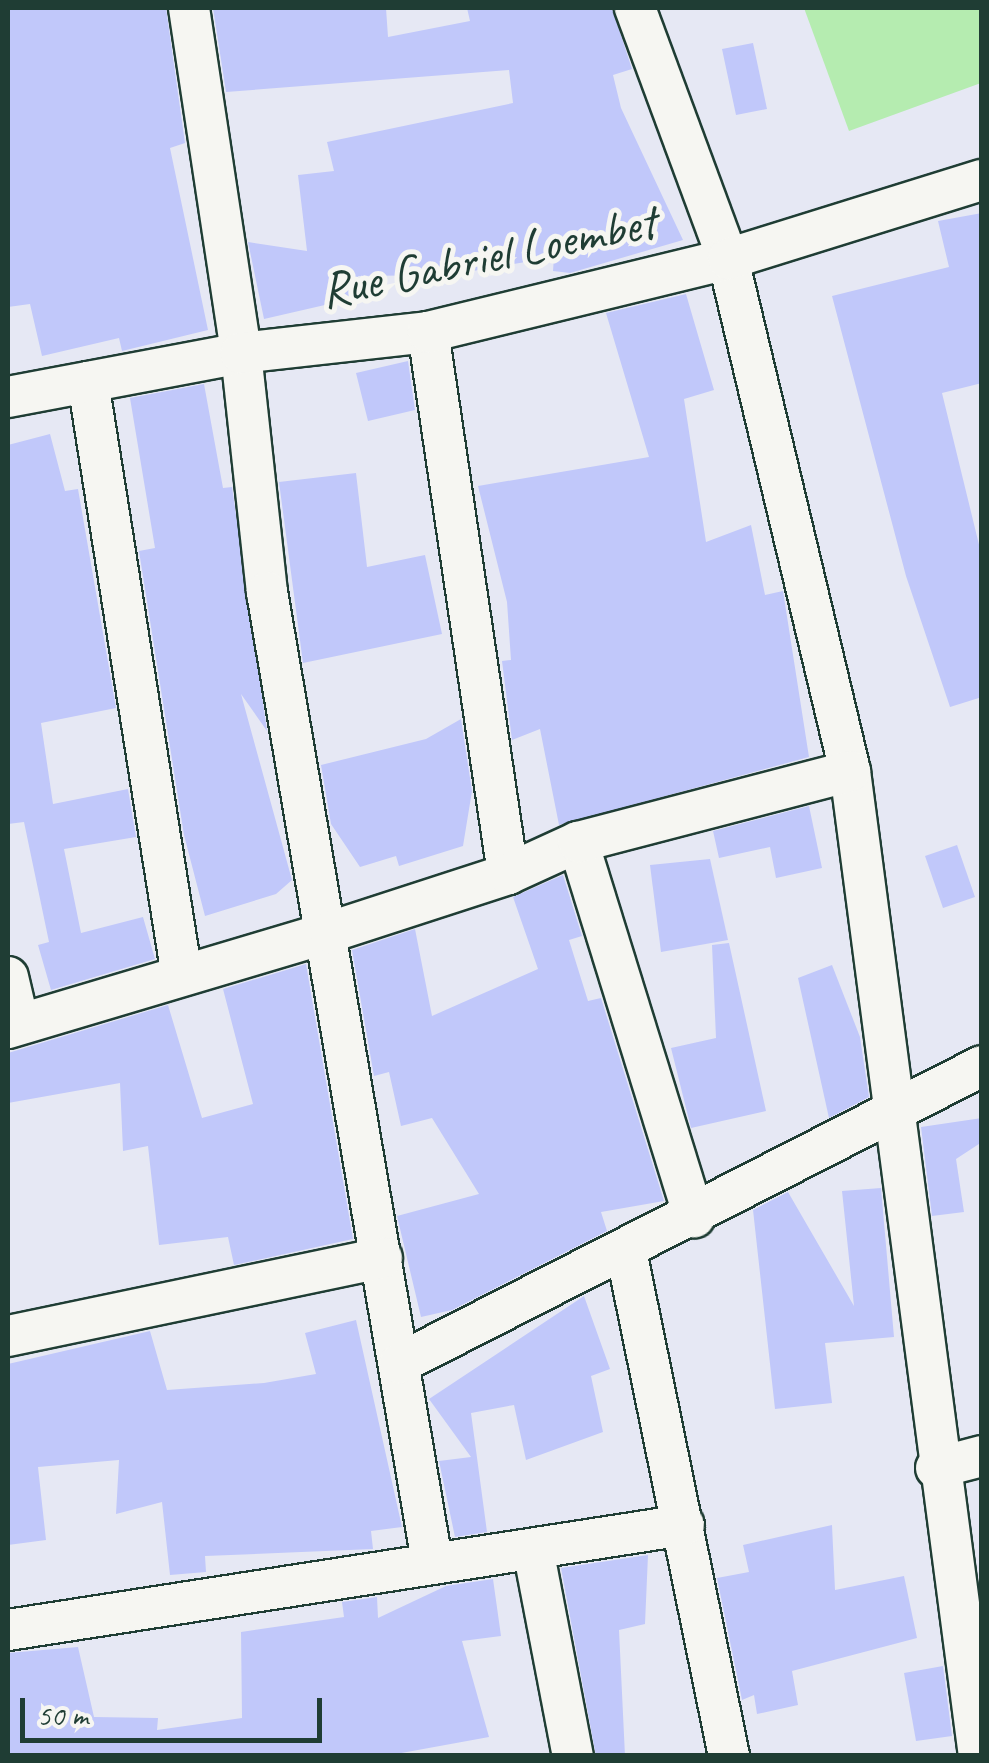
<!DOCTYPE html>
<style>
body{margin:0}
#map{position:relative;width:989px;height:1763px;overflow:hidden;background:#e6e8f4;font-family:Caveat,sans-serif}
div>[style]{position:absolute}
.green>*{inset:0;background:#b5ecb0}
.building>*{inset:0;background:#c1c8fa}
.roads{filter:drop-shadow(2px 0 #1f3d34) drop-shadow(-2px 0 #1f3d34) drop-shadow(0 2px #1f3d34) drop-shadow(0 -2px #1f3d34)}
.minor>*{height:40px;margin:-20px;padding:0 20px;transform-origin:20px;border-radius:20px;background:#f6f6f2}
span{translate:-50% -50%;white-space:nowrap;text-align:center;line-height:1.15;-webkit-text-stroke:10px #f6f6f2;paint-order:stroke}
.street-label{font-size:50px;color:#1f3d34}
.frame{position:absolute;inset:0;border:10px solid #1f3d34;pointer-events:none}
.scale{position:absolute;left:20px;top:1698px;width:302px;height:45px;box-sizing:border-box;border:5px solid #1f3d34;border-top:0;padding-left:12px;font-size:30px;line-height:35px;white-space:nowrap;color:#1f3d34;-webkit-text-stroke:8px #f6f6f2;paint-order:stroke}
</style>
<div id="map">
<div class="green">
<div style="clip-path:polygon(804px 8px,981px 8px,981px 83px,849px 131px)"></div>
</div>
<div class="building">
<div style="clip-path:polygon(8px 8px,166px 8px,185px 143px,170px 148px,208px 330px,122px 351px,119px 338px,42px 356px,30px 304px,8px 307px)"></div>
<div style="clip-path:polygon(213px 8px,386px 8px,388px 37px,470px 21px,467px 8px,612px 8px,632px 69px,613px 75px,621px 108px,683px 240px,570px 273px,553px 271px,554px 257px,450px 275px,358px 276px,364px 296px,264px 319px,248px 242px,307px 251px,298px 175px,334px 171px,327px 142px,513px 103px,509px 70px,226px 92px)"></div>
<div style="clip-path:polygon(753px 43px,767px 109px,736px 115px,722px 49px)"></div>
<div style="clip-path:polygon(982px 213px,982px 383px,942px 393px,982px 557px,982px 697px,950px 707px,906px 576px,832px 296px,949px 267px,938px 221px)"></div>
<div style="clip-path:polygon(686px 294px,714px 390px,684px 399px,706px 542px,751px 525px,765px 595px,783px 591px,809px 757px,559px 825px,540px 729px,512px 740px,502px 661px,511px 660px,507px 602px,478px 486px,649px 457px,606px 313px)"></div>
<div style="clip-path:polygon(408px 361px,415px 410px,368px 421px,356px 373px)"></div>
<div style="clip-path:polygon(204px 384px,223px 488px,232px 487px,267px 731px,241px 694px,292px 880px,276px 894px,205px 916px,184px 835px,139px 551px,155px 548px,130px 398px)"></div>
<div style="clip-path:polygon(50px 434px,65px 491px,78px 489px,116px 708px,41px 723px,53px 804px,128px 789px,136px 837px,64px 849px,81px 933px,143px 917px,155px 959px,51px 990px,38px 945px,49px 942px,24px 822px,8px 824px,8px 445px)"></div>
<div style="clip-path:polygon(356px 473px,367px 567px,425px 555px,442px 634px,303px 663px,279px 482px)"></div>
<div style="clip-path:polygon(461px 719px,472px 791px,463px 846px,399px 866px,396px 856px,360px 867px,331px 824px,321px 765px,426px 739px)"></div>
<div style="clip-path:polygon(809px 806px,822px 868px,776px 878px,770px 847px,719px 858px,713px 831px)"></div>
<div style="clip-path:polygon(957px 845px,975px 897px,943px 908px,925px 856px)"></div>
<div style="clip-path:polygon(710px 859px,728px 940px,661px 952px,650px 865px)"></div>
<div style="clip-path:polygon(563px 875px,582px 936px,569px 940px,588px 1001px,601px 998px,664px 1201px,601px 1212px,607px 1231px,452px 1310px,421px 1317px,397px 1216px,479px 1194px,432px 1118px,401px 1126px,389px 1072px,374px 1076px,352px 950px,415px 929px,432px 1016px,538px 969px,513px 897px)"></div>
<div style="clip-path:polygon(729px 943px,766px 1111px,691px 1128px,671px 1048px,716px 1038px,712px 945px)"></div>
<div style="clip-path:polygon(306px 964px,353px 1239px,234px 1265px,228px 1237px,159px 1245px,148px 1146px,123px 1151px,120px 1083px,8px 1103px,8px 1053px,168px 1005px,202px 1118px,253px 1104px,223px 989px)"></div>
<div style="clip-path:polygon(832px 965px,860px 1037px,869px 1097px,829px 1118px,798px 978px)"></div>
<div style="clip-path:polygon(982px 1118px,982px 1142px,956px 1159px,964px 1212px,932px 1216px,921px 1127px)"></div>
<div style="clip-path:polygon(881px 1188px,894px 1337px,825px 1343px,832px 1403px,775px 1409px,753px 1210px,788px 1192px,854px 1306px,842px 1191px)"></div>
<div style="clip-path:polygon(584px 1296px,610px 1369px,591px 1376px,603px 1432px,526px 1460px,514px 1405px,471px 1413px,487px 1532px,455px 1537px,439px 1461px,471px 1457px,429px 1399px)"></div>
<div style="clip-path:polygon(356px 1320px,402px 1527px,371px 1531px,373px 1549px,205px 1556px,206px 1572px,170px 1575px,162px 1502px,116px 1514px,119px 1460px,38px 1467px,46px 1540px,8px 1545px,8px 1364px,150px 1331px,167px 1390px,264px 1383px,316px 1374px,305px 1333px)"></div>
<div style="clip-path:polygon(832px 1525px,835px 1590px,904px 1576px,917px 1638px,792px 1671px,798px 1705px,757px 1714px,754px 1695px,742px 1700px,717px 1578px,749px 1572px,743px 1545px)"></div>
<div style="clip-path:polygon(648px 1555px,645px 1624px,619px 1630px,625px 1756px,596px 1756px,561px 1568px)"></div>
<div style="clip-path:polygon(493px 1579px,501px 1636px,462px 1641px,489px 1737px,385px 1756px,8px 1756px,8px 1653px,78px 1647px,94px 1717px,158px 1718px,157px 1730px,242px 1718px,241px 1632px,344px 1617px,342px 1602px,377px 1597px,378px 1618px,446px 1586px)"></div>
<div style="clip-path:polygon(943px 1666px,952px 1736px,916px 1741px,904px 1673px)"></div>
</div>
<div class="roads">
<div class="minor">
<div style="left:189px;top:8px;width:349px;rotate:81.4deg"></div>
<div style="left:241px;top:353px;width:240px;rotate:83.8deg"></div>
<div style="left:267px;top:592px;width:983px;rotate:80.34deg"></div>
<div style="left:635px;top:8px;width:268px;rotate:69.7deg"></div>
<div style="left:728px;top:259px;width:526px;rotate:76.6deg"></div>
<div style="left:850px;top:771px;width:993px;rotate:82.54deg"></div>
<div style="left:428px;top:332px;width:548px;rotate:81.6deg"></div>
<div style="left:88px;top:382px;width:595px;rotate:81.01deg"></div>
<div style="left:8px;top:397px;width:237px;rotate:-10.7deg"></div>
<div style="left:241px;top:353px;width:188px;rotate:-6.4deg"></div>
<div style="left:428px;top:332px;width:309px;rotate:-13.7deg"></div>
<div style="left:728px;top:259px;width:266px;rotate:-17.3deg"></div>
<div style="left:578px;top:842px;width:393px;rotate:72.8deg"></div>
<div style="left:8px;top:977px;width:48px;rotate:76.8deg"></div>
<div style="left:8px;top:1028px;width:336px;rotate:-16.6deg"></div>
<div style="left:330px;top:932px;width:187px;rotate:-18deg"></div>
<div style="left:508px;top:874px;width:77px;rotate:-24.6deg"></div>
<div style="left:578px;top:842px;width:281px;rotate:-14.6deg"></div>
<div style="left:626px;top:1251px;width:515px;rotate:78.47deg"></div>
<div style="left:8px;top:1336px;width:382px;rotate:-11.8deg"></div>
<div style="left:400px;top:1363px;width:653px;rotate:-27.04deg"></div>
<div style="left:936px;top:1468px;width:48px;rotate:-14.6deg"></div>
<div style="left:533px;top:1549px;width:211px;rotate:79.1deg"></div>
<div style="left:8px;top:1630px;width:684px;rotate:-8.83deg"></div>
</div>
</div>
<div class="street-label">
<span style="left:488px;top:256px;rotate:-12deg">Rue Gabriel Loembet</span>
</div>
<div class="frame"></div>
<div class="scale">50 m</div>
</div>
